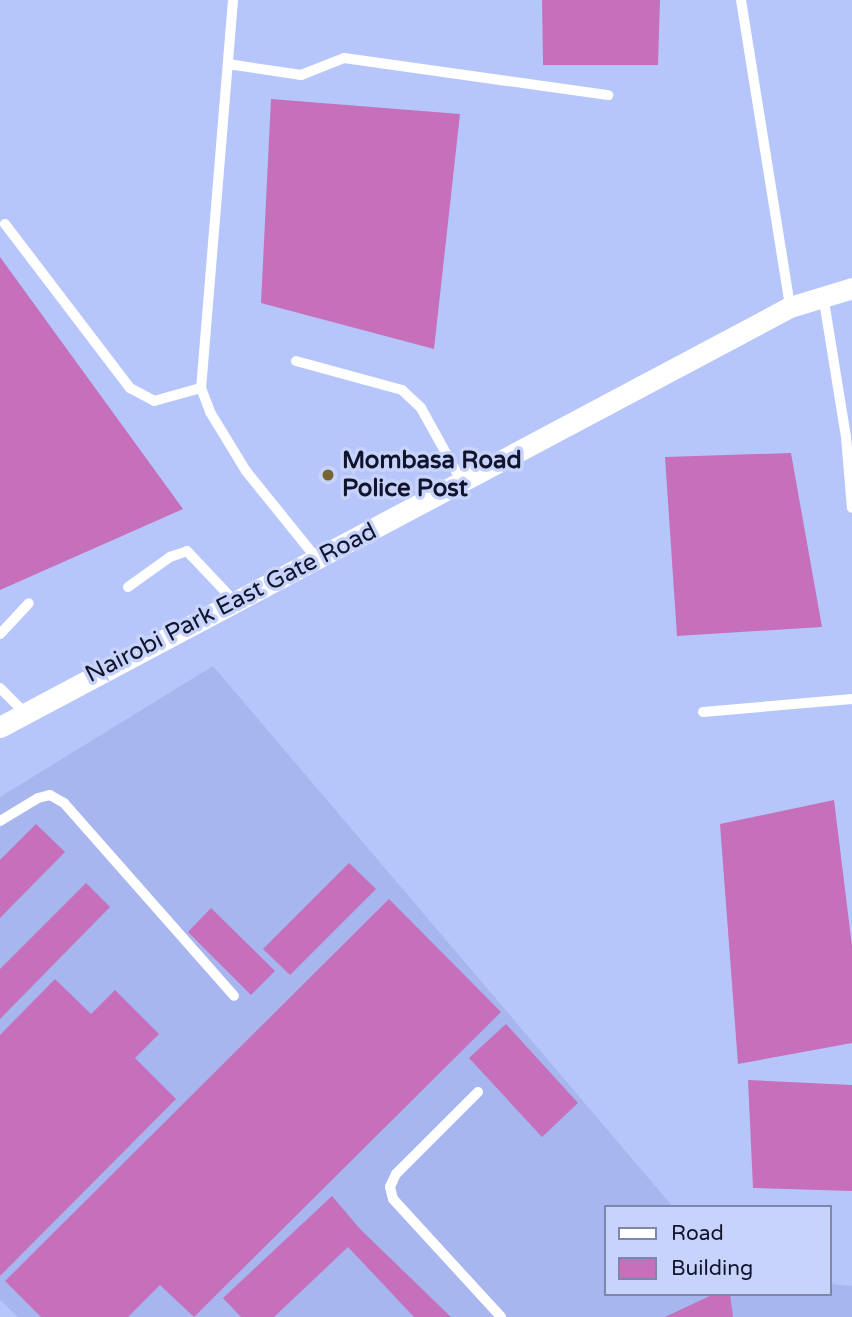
<!DOCTYPE html>
<style>
body{margin:0}
#map{position:relative;width:852px;height:1317px;overflow:hidden;background:#b7c6fa;font-family:"Varela Round",sans-serif}
div>[style]{position:absolute}
.built>*{inset:0;background:#a7b6ee}
.building>*{inset:0;background:#c66fba}
.service>*{height:10px;margin:-5px;padding:0 5px;transform-origin:5px;border-radius:5px;background:#fff}
.minor>*{height:21px;margin:-10.5px;padding:0 10.5px;transform-origin:10.5px;border-radius:10.5px;background:#fff}
.dots>*{width:19px;height:19px;translate:-50% -50%;box-sizing:border-box;border:4px solid #c8d3fb;border-radius:50%}
span{translate:-50% -50%;white-space:nowrap;text-align:center;line-height:1.15;-webkit-text-stroke:7px #c8d3fb;paint-order:stroke}
.poi-label{font-size:24px;color:#10152d;font-weight:700}
.left{translate:0 -50%;text-align:left}
.street-label{font-size:24px;color:#10152d}
.legend{position:absolute;left:604px;top:1205px;width:228px;height:91px;box-sizing:border-box;background:#c8d3fb;border:2px solid #7e87a9;margin:0;padding:9px 12px;list-style:none;font-size:21px;color:#10152d}
.legend li{display:flex;align-items:center;gap:14px;height:35px}
.legend b{width:35px;border:2px solid #7e87a9}
</style>
<div id="map">
<div class="built">
<div style="clip-path:polygon(213px 666px,673px 1207px,605px 1207px,605px 1294px,829px 1294px,829px 1284px,852px 1286px,852px 1317px,18px 1317px,0 1300px,0 797px)"></div>
</div>
<div class="building">
<div style="clip-path:polygon(542px 0,660px 0,658px 65px,543px 65px)"></div>
<div style="clip-path:polygon(271px 99px,460px 114px,434px 349px,261px 303px)"></div>
<div style="clip-path:polygon(0 257px,183px 509px,0 590px)"></div>
<div style="clip-path:polygon(791px 453px,822px 627px,677px 636px,665px 457px)"></div>
<div style="clip-path:polygon(834px 800px,852px 946px,852px 1043px,738px 1064px,720px 824px)"></div>
<div style="clip-path:polygon(36px 824px,65px 852px,0 918px,0 860px)"></div>
<div style="clip-path:polygon(349px 863px,376px 889px,290px 975px,263px 949px)"></div>
<div style="clip-path:polygon(86px 883px,110px 907px,0 1019px,0 969px)"></div>
<div style="clip-path:polygon(389px 899px,501px 1012px,194px 1317px,160px 1285px,128px 1317px,41px 1317px,5px 1281px)"></div>
<div style="clip-path:polygon(211px 908px,275px 971px,251px 995px,188px 932px)"></div>
<div style="clip-path:polygon(55px 979px,91px 1014px,115px 990px,159px 1034px,135px 1058px,176px 1099px,0 1276px,0 1035px)"></div>
<div style="clip-path:polygon(506px 1024px,578px 1103px,542px 1137px,469px 1058px)"></div>
<div style="clip-path:polygon(748px 1080px,852px 1085px,852px 1191px,753px 1188px)"></div>
<div style="clip-path:polygon(332px 1196px,360px 1229px,451px 1317px,414px 1317px,348px 1247px,274px 1317px,241px 1317px,223px 1298px)"></div>
<div style="clip-path:polygon(714px 1294px,730px 1294px,733px 1317px,665px 1317px)"></div>
</div>
<div class="service">
<div style="left:233px;top:0;width:389px;rotate:94.7deg"></div>
<div style="left:201px;top:388px;width:26px;rotate:69deg"></div>
<div style="left:210px;top:412px;width:69px;rotate:58.6deg"></div>
<div style="left:246px;top:471px;width:113px;rotate:51.1deg"></div>
<div style="left:741px;top:0;width:311px;rotate:80.9deg"></div>
<div style="left:228px;top:64px;width:74px;rotate:8.6deg"></div>
<div style="left:301px;top:75px;width:46px;rotate:-21.6deg"></div>
<div style="left:344px;top:58px;width:267px;rotate:8deg"></div>
<div style="left:5px;top:224px;width:206px;rotate:52.7deg"></div>
<div style="left:130px;top:388px;width:27px;rotate:28deg"></div>
<div style="left:154px;top:401px;width:49px;rotate:-15.5deg"></div>
<div style="left:823px;top:295px;width:144px;rotate:80.8deg"></div>
<div style="left:846px;top:437px;width:71px;rotate:85.2deg"></div>
<div style="left:296px;top:361px;width:110px;rotate:15.3deg"></div>
<div style="left:402px;top:390px;width:26px;rotate:43deg"></div>
<div style="left:421px;top:408px;width:85px;rotate:61deg"></div>
<div style="left:128px;top:587px;width:52px;rotate:-35.5deg"></div>
<div style="left:170px;top:557px;width:18px;rotate:-19deg"></div>
<div style="left:187px;top:551px;width:70px;rotate:46.7deg"></div>
<div style="left:0;top:634px;width:42px;rotate:-46.9deg"></div>
<div style="left:0;top:688px;width:35px;rotate:45deg"></div>
<div style="left:703px;top:712px;width:150px;rotate:-5deg"></div>
<div style="left:0;top:821px;width:44px;rotate:-31.2deg"></div>
<div style="left:38px;top:798px;width:12px;rotate:-14deg"></div>
<div style="left:50px;top:795px;width:16px;rotate:30deg"></div>
<div style="left:64px;top:803px;width:257px;rotate:48.6deg"></div>
<div style="left:478px;top:1092px;width:116px;rotate:135deg"></div>
<div style="left:396px;top:1174px;width:14px;rotate:115deg"></div>
<div style="left:390px;top:1187px;width:12px;rotate:76deg"></div>
<div style="left:393px;top:1199px;width:160px;rotate:47.5deg"></div>
</div>
<div class="minor">
<div style="left:0;top:727px;width:895px;rotate:-28deg"></div>
<div style="left:790px;top:307px;width:65px;rotate:-17deg"></div>
</div>
<div class="dots">
<div style="left:328px;top:475px;background:#756533"></div>
</div>
<div class="poi-label">
<span class="left" style="left:342px;top:475px">Mombasa Road<br>Police Post</span>
</div>
<div class="street-label">
<span style="left:231px;top:603px;rotate:-27deg">Nairobi Park East Gate Road</span>
</div>
<ul class="legend">
<li><b style="height:9px;background:#fff"></b>Road</li>
<li><b style="height:19px;background:#c66fba"></b>Building</li>
</ul>
</div>
